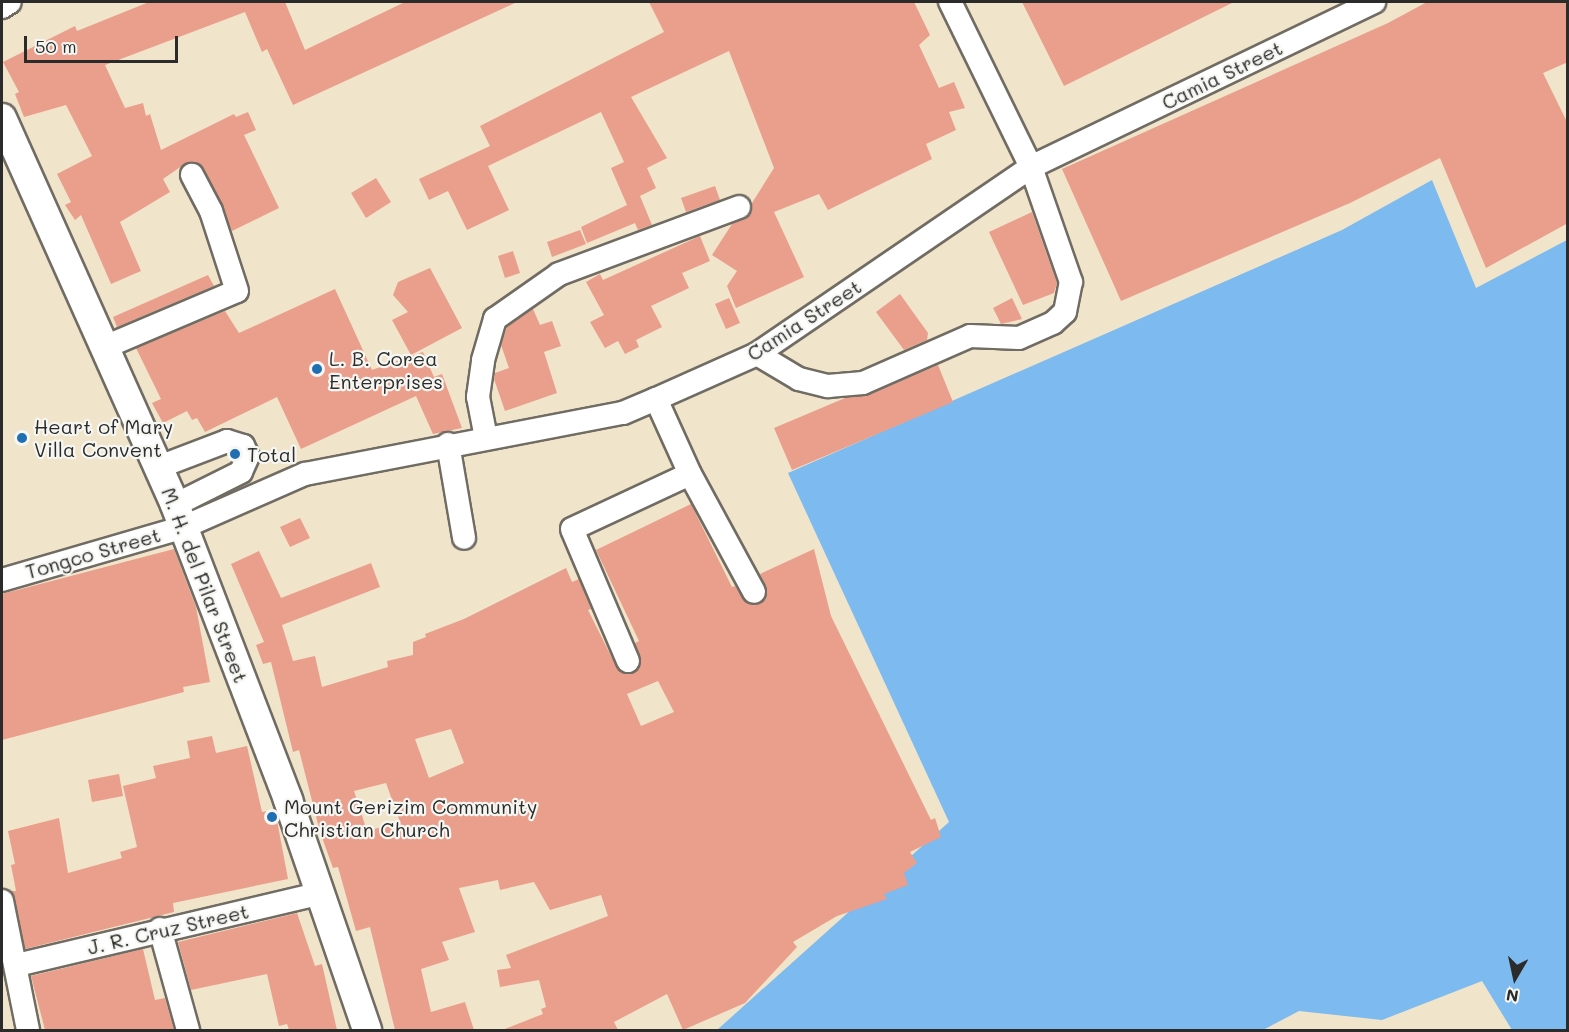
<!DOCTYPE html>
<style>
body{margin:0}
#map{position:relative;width:1569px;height:1032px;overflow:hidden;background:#f0e4ca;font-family:Mali,sans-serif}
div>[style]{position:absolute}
.water>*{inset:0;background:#7cbaef}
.building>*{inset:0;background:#e99f8b}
.roads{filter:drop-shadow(2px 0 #706c63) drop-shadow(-2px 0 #706c63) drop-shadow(0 2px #706c63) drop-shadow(0 -2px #706c63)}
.minor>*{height:22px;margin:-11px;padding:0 11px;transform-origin:11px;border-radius:11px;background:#fff}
.major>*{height:28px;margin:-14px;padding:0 14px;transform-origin:14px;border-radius:14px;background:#fff}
.dots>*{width:16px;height:16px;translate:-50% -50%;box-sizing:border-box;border:3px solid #f6f6f2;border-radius:50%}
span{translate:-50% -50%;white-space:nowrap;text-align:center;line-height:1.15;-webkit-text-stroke:4.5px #f6f6f2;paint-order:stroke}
.street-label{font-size:20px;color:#2b2b2b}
.poi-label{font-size:20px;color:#2b2b2b}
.left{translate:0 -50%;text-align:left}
.frame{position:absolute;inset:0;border:3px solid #2b2b2b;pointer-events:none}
.north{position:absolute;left:1485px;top:948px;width:60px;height:60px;-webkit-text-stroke:4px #f6f6f2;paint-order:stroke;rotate:189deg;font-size:16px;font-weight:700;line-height:24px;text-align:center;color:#2b2b2b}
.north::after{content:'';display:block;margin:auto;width:21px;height:27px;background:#2b2b2b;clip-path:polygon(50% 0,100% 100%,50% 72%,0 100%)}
.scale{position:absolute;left:24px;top:36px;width:154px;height:27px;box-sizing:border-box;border:3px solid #2b2b2b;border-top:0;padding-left:8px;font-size:18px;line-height:21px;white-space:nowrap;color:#2b2b2b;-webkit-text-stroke:4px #f6f6f2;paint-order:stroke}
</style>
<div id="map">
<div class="water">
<div style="clip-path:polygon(1432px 180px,1476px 288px,1567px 240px,1567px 1030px,1512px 1030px,1482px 981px,1382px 1020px,1299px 1011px,1263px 1030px,717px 1030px,949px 822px,788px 473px,1342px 230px)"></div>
</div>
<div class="building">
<div style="clip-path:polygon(149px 2px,285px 2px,305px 50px,405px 2px,517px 2px,293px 105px,267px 49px,262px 52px,245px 12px,105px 65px,125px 108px,143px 103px,146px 116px,150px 114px,161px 150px,234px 114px,236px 117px,248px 112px,256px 130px,244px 135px,279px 208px,232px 231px,204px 169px,199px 163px,186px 163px,163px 179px,170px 192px,120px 222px,141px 271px,111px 284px,81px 215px,75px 220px,65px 205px,71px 202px,57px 174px,92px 156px,66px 105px,24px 117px,15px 94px,19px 92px,3px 62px,75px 26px,77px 31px)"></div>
<div style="clip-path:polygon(649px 2px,914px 2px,930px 35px,919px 45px,939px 88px,954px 82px,965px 108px,949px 112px,956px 130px,926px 144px,932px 159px,828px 210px,819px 194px,774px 212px,804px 277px,736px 308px,727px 286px,737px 271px,712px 255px,732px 224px,750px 215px,752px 203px,774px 168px,729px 51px,631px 97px,667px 158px,647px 168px,656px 188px,640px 196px,652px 225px,638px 230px,635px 223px,587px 243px,581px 227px,627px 205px,611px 168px,624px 162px,601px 112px,488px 166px,509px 210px,467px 230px,448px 191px,429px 200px,419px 179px,490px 146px,480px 126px,664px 32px)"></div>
<div style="clip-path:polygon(1022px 2px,1234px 2px,1064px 86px)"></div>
<div style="clip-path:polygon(1427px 2px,1566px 2px,1568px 62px,1543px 73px,1568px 124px,1568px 223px,1486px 268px,1440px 158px,1350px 203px,1121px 301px,1062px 169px,1388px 23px)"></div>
<div style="clip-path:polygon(376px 178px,391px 202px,366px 218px,351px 193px)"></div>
<div style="clip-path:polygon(715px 186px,720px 200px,686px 212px,681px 198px)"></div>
<div style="clip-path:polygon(1032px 212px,1057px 283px,1054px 293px,1023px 305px,989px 232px)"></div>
<div style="clip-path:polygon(580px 230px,586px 244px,552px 257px,547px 242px)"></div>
<div style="clip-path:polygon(700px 236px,710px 261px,682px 273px,689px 288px,651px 306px,662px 327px,636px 340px,639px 347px,625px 354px,618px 341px,605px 348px,590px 322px,604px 315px,586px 282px,600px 274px,603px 280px)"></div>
<div style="clip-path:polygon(513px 251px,520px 273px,505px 278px,498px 256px)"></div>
<div style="clip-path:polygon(430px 268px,462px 328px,411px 355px,392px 320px,408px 312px,393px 295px,398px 282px)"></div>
<div style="clip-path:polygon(208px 275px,214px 286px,117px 327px,113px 317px)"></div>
<div style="clip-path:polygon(335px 289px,372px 370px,423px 352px,434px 377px,442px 374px,462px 428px,433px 434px,416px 396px,301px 449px,277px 397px,205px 432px,197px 418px,192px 420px,187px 411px,163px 423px,152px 403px,161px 399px,136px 348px,225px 311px,239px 333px)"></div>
<div style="clip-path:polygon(900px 294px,928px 333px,927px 340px,904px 350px,876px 312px)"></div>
<div style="clip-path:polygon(729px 298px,740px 323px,726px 329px,715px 304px)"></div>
<div style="clip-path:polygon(1012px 298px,1022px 319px,1001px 324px,993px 308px)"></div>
<div style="clip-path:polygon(533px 309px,540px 325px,552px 321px,561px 346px,544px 352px,557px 393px,505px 411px,494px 379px,495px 373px,509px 368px,501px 345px,507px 327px)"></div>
<div style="clip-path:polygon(938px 365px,953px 402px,792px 470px,774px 428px,845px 398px,868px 395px)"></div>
<div style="clip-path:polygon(evenodd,691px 504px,732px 587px,735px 586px,747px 604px,760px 604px,766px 599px,766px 586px,760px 574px,814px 549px,831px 616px,931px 820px,935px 818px,941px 837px,910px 852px,917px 863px,904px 873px,908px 885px,884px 894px,887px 899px,837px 916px,793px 942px,797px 947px,745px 1003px,683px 1030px,667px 994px,614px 1022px,618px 1030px,502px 1030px,543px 1014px,541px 1009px,546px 1007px,539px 980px,500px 987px,497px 970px,511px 968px,506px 955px,608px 916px,601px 895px,550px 910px,534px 882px,500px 890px,498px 880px,459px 888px,475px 932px,442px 942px,449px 960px,421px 969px,431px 1012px,465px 1002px,474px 1030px,395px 1030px,370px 927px,356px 931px,338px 867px,333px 868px,320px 832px,299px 750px,293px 752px,271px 662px,263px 664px,256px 645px,264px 642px,231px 564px,259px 551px,281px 598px,371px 563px,380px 587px,282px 625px,293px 661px,315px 656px,322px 687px,388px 667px,387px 661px,413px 655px,413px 642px,426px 637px,425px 634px,464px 619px,566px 568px,572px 582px,579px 579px,591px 609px,588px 610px,616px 666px,627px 674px,638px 670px,641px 663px,635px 643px,639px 641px,596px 550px,691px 504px,658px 681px,674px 712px,641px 726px,627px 694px,658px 681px,691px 504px,451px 729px,464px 763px,429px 778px,415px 739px,451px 729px,691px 504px,386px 783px,400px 822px,367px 831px,354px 791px,386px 783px)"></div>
<div style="clip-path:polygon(300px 518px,310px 538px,290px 547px,280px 527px)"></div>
<div style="clip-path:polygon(174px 549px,196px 607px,210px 682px,183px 687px,184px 692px,2px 740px,2px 594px)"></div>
<div style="clip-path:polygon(212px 736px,216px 753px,247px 746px,262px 812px,274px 810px,276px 815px,288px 879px,173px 903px,174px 912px,25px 949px,11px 891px,16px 891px,11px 865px,15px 864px,8px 831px,59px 818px,68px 873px,122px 858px,120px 852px,137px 847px,123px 786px,156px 778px,153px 766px,190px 758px,187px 741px)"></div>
<div style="clip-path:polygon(119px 774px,123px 796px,92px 802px,88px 780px)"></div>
<div style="clip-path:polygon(297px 913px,315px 966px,322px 964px,337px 1030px,289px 1030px,287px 1024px,279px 1026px,267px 974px,191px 990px,178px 942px)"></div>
<div style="clip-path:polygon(143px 949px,155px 1000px,165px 998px,174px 1030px,45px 1030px,31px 976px)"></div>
</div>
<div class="roads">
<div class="minor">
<div style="left:2px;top:7px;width:9px;rotate:-32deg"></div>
<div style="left:105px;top:347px;width:143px;rotate:-23deg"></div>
<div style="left:237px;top:291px;width:84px;rotate:-108deg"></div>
<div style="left:211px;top:211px;width:41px;rotate:-117.8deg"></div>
<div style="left:757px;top:354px;width:49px;rotate:30.8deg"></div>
<div style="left:799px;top:379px;width:30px;rotate:14deg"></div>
<div style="left:828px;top:386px;width:35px;rotate:-5deg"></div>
<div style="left:863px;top:383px;width:117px;rotate:-23.7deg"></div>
<div style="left:970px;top:336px;width:49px;rotate:2.3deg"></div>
<div style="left:1019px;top:338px;width:37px;rotate:-24deg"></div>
<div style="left:1053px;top:323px;width:16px;rotate:-43deg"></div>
<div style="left:1065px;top:312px;width:31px;rotate:-79deg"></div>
<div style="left:1071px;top:282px;width:122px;rotate:-109.2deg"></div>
<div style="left:1031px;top:167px;width:184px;rotate:-116.1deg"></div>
<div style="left:656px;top:399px;width:82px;rotate:65.6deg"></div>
<div style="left:690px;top:474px;width:134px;rotate:61.5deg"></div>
<div style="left:486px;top:438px;width:42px;rotate:-101deg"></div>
<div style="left:478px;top:397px;width:37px;rotate:-82deg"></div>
<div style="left:483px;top:360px;width:43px;rotate:-73.7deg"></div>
<div style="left:495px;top:319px;width:78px;rotate:-35.1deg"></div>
<div style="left:559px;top:274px;width:192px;rotate:-20.4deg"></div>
<div style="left:448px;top:444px;width:95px;rotate:80.3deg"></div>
<div style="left:159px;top:467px;width:73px;rotate:-20.9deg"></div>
<div style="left:227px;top:441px;width:17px;rotate:17deg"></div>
<div style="left:243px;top:446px;width:11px;rotate:63deg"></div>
<div style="left:248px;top:456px;width:17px;rotate:114deg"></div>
<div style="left:241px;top:472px;width:74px;rotate:153.4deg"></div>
<div style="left:2px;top:580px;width:190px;rotate:-16.2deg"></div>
<div style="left:184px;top:527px;width:132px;rotate:-23.7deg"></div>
<div style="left:305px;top:474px;width:324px;rotate:-10.9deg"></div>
<div style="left:623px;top:413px;width:36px;rotate:-23deg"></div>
<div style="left:656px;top:399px;width:111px;rotate:-24deg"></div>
<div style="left:757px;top:354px;width:332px;rotate:-34.3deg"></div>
<div style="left:1031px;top:167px;width:381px;rotate:-25.7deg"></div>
<div style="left:628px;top:661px;width:143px;rotate:-113deg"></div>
<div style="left:572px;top:529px;width:130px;rotate:-25deg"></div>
<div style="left:2px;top:901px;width:132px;rotate:78.6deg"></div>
<div style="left:160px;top:929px;width:105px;rotate:74.5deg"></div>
<div style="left:17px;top:965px;width:312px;rotate:-13.3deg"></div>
</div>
<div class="major">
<div style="left:2px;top:118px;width:424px;rotate:65.9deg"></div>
<div style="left:175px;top:505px;width:316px;rotate:69deg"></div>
<div style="left:288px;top:800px;width:243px;rotate:71deg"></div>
</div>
</div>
<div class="dots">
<div style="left:317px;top:369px;background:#1f6fb2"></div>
<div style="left:22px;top:438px;background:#1f6fb2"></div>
<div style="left:235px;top:454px;background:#1f6fb2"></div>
<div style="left:272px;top:817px;background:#1f6fb2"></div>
</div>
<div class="street-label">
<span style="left:1222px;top:75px;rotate:-26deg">Camia Street</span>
<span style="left:804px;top:320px;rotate:-33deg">Camia Street</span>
<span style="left:93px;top:553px;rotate:-16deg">Tongco Street</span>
<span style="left:205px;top:585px;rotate:69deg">M. H. del Pilar Street</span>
<span style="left:168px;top:929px;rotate:-13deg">J. R. Cruz Street</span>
</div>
<div class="poi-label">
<span class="left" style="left:329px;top:370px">L. B. Corea<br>Enterprises</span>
<span class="left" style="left:34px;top:438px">Heart of Mary<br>Villa Convent</span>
<span class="left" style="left:247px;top:454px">Total</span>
<span class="left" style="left:284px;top:818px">Mount Gerizim Community<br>Christian Church</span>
</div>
<div class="frame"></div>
<div class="north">N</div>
<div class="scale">50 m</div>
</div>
